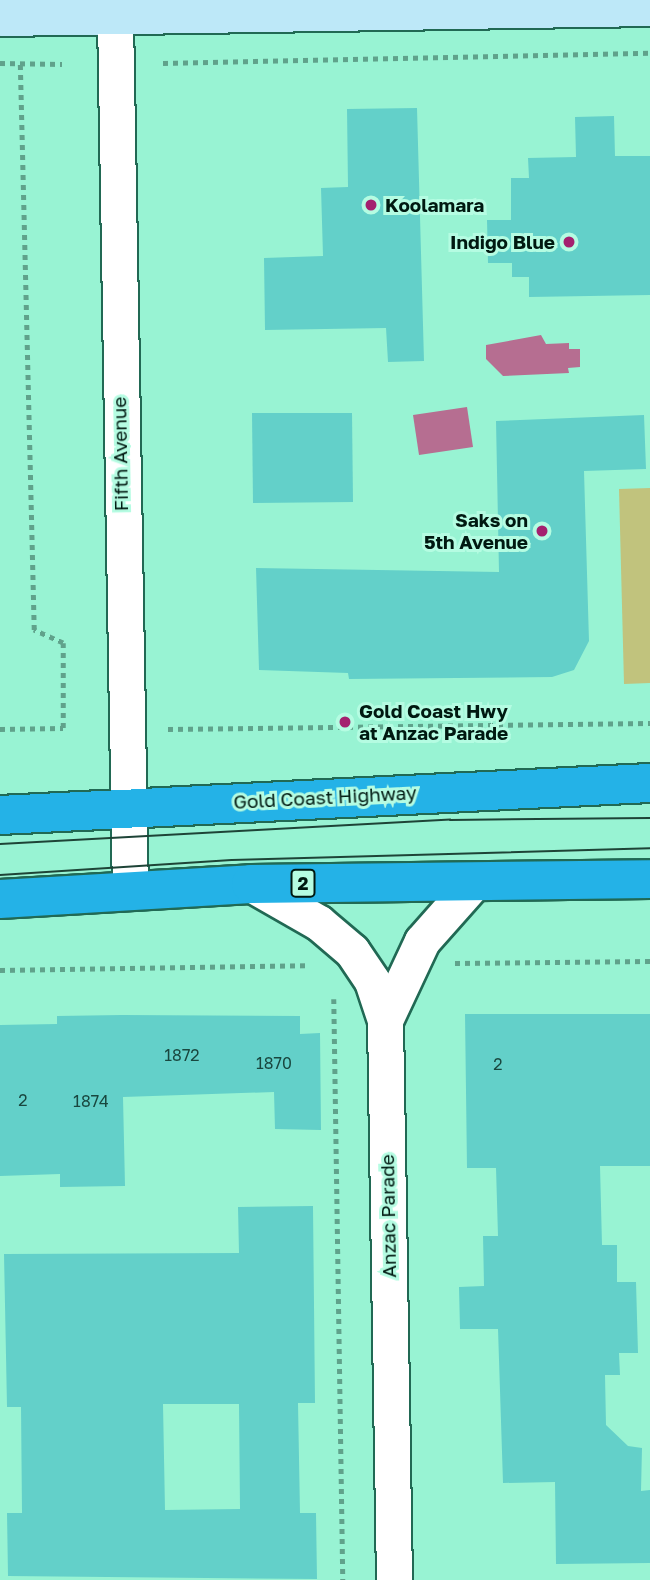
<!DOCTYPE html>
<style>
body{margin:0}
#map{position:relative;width:650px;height:1580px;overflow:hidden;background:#98f3d3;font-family:"Golos Text",sans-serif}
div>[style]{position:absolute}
.green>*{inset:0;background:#c1c37d}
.water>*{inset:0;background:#b66e91}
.building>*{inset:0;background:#63d0c9}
.path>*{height:4.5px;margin-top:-2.25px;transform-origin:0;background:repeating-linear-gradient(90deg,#60a28b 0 5px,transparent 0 10px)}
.roads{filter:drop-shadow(2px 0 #216954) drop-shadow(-2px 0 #216954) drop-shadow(0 2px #216954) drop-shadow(0 -2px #216954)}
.street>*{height:35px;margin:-17.5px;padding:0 17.5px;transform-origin:17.5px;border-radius:17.5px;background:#fff}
.secondary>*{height:38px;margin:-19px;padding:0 19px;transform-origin:19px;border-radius:19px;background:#bde8f8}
.highway>*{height:38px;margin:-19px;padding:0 19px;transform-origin:19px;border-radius:19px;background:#24b2e7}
.tram>*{height:2px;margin:-1px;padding:0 1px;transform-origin:1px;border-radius:1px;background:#1e4437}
.dots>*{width:19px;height:19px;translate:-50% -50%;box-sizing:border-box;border:4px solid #b5fce2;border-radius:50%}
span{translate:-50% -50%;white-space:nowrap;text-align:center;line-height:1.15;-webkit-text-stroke:6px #b5fce2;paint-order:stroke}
.number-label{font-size:16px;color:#19473f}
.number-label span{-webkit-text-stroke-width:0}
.shield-label span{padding:2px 5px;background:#b5fce2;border:2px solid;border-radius:5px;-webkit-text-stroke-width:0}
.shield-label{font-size:18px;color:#001911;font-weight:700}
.poi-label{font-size:19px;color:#001911;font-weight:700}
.left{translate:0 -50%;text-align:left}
.right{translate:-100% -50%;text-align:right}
.street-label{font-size:19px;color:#001911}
</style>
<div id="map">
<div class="green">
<div style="clip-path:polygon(650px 488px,650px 683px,624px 684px,619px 489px)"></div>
</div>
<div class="water">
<div style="clip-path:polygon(541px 335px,546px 344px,569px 343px,569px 349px,580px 349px,580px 367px,568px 368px,569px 373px,503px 376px,486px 359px,486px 345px)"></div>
<div style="clip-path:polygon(467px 407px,473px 447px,419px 455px,413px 415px)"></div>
</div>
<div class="building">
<div style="clip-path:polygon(417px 108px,424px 361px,388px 362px,386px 328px,265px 330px,264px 258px,323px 256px,321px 188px,348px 187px,347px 109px)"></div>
<div style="clip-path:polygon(614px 116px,615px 156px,650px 156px,650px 295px,529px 297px,529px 277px,512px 277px,512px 263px,488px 263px,487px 220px,511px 220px,511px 178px,529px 178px,528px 158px,576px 157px,575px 117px)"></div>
<div style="clip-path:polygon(252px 413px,352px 413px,353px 502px,253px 503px)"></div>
<div style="clip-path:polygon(644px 415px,646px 469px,584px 471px,589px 641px,574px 670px,552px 677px,349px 679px,348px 673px,259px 670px,256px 568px,499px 572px,496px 421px)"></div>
<div style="clip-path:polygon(465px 1014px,650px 1014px,650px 1166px,600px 1166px,602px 1245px,617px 1245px,617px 1282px,636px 1282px,638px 1353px,619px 1353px,620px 1375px,605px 1375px,606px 1425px,628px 1446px,642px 1448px,641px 1491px,650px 1490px,650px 1563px,556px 1564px,555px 1482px,503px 1483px,498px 1329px,460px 1329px,459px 1287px,484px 1286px,483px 1236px,498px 1236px,496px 1168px,467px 1168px)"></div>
<div style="clip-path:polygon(122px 1015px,300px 1016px,300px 1034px,320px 1033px,321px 1130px,275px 1129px,274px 1092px,123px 1097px,125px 1186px,60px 1187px,60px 1174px,0 1176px,0 1025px,57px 1024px,57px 1016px)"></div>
<div style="clip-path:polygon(evenodd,313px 1206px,315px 1403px,298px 1403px,300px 1513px,316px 1513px,317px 1579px,8px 1576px,7px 1513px,22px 1513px,21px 1407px,7px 1407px,4px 1254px,239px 1253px,238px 1207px,313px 1206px,163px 1404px,239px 1404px,240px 1509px,165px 1510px,163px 1404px)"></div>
</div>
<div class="path">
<div style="left:0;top:63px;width:62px;rotate:0.9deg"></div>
<div style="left:163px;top:63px;width:487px;rotate:-1.2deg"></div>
<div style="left:0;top:729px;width:63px;rotate:-0.9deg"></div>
<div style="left:63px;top:728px;width:85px;rotate:-90deg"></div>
<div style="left:63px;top:643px;width:32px;rotate:-156deg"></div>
<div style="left:34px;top:630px;width:567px;rotate:-91.41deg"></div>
<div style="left:168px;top:729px;width:482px;rotate:-0.7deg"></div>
<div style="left:455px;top:963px;width:195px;rotate:-0.6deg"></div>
<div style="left:0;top:970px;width:307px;rotate:-0.9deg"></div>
<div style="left:334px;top:999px;width:581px;rotate:89.11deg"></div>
</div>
<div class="roads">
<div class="street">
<div style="left:115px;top:17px;width:874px;rotate:89.02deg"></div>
<div style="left:251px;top:884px;width:78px;rotate:29.8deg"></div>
<div style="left:319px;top:923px;width:43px;rotate:40.3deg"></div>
<div style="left:352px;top:951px;width:36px;rotate:56deg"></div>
<div style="left:372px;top:981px;width:41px;rotate:71.6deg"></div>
<div style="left:394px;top:1580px;width:560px;rotate:-90.92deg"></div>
<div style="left:385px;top:1020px;width:87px;rotate:-64.9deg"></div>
<div style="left:422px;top:941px;width:81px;rotate:-48.5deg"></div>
</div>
<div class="secondary">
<div style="left:0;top:17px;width:650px;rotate:-0.88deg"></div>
</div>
<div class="highway">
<div style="left:0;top:815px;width:651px;rotate:-2.82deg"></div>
<div style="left:0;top:899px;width:251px;rotate:-3.4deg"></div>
<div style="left:251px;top:884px;width:399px;rotate:-0.7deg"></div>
</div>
</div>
<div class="tram">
<div style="left:0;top:844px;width:451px;rotate:-3.1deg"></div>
<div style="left:450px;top:820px;width:200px;rotate:-0.6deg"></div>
<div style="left:0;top:875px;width:232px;rotate:-3.7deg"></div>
<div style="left:232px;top:860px;width:418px;rotate:-1.6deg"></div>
</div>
<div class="dots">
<div style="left:371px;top:205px;background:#a4216f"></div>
<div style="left:569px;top:242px;background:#a4216f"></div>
<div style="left:542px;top:531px;background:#a4216f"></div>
<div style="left:345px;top:722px;background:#a4216f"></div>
</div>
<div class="number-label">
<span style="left:182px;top:1055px">1872</span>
<span style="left:274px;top:1063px">1870</span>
<span style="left:498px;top:1064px">2</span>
<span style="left:23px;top:1100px">2</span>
<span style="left:91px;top:1101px">1874</span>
</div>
<div class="shield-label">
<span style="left:303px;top:883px">2</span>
</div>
<div class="poi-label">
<span class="left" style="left:385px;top:205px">Koolamara</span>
<span class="right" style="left:555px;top:242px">Indigo Blue</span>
<span class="right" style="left:528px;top:531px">Saks on<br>5th Avenue</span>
<span class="left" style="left:359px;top:722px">Gold Coast Hwy<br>at Anzac Parade</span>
</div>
<div class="street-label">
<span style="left:120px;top:454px;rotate:-91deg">Fifth Avenue</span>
<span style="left:325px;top:797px;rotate:-3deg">Gold Coast Highway</span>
<span style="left:388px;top:1216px;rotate:-91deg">Anzac Parade</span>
</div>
</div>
